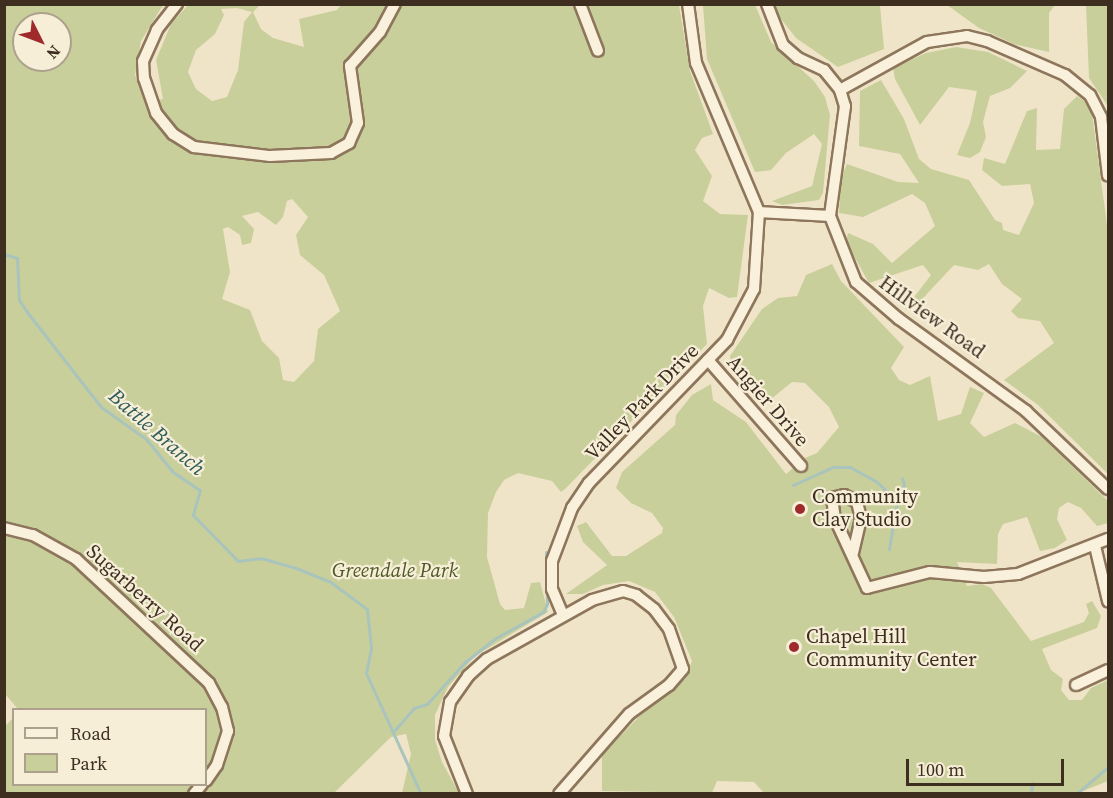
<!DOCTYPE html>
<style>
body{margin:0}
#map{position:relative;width:1113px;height:798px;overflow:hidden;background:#f0e4c8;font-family:"Source Serif 4",serif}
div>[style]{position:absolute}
.green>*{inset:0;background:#c9cf9b}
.stream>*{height:3px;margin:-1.5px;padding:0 1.5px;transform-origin:1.5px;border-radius:1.5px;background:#a9c4bc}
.roads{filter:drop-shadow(2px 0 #8d765c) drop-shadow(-2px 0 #8d765c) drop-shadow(0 2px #8d765c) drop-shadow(0 -2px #8d765c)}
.street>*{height:10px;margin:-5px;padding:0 5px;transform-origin:5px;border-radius:5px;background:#faf1dc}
.dots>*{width:16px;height:16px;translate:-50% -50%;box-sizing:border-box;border:3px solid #f7eed8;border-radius:50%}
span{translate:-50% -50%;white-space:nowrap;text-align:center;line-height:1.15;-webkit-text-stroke:4.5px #f7eed8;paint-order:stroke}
.street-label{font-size:20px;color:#3d2e20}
.poi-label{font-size:20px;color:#3d2e20}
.left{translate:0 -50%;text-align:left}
.park-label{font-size:20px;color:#4d5a26;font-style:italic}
.water-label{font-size:21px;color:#2f5d5a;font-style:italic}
.frame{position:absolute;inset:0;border:6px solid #3d2e20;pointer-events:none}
.legend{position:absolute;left:12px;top:708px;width:195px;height:78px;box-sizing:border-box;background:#f7eed8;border:2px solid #ada18e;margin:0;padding:8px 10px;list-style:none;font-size:18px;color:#3d2e20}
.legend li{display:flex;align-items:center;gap:12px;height:30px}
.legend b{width:30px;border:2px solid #ada18e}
.north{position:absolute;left:12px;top:12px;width:60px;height:60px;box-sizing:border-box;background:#f7eed8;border:2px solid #ada18e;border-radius:50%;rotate:132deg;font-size:16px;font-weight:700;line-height:24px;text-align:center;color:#3d2e20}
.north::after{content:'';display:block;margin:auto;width:21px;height:27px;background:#9e2a2b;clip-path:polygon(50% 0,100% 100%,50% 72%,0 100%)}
.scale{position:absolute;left:906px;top:759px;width:158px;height:27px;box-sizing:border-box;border:3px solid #3d2e20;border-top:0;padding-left:8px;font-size:18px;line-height:21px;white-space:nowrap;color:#3d2e20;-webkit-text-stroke:4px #f7eed8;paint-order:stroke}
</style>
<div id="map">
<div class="green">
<div style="clip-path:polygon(evenodd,5px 5px,163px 5px,141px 41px,135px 75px,146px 102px,163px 99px,156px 60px,171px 24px,188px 5px,260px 5px,253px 12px,261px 29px,273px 38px,304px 47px,299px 19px,337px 10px,341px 5px,679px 5px,690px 71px,713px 134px,702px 138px,695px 150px,712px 176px,703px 201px,720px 214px,748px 215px,737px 297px,729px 298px,709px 288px,703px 306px,707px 344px,565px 489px,561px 492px,552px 481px,518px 473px,504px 480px,496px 492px,488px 513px,487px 557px,500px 604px,505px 610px,524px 608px,531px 583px,540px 582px,548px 612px,475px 656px,448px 687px,435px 715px,435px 740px,442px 762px,459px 793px,402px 793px,411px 754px,406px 734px,391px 737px,334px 793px,5px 793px,4px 727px,13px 718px,14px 784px,206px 784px,206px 710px,18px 709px,5px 694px,5px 5px,237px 8px,252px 12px,244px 22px,238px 70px,227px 97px,212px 101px,196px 89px,188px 72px,196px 50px,215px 34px,224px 15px,221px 9px,237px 8px,5px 5px,24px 24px,60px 24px,60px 60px,24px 60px,24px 24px,5px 5px,292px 199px,308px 217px,296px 235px,300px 255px,324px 275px,340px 311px,318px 329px,314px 361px,294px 382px,283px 380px,279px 358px,262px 341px,250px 310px,222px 299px,230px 272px,223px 229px,228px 227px,240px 235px,242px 245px,251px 243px,254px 229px,242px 216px,258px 212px,276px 225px,283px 217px,287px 201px,292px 199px)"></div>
<div style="clip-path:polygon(703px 5px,755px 5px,771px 42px,814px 81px,825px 97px,830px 115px,823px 193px,819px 200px,782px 205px,772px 201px,812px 186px,822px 144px,814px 134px,786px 153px,771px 170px,755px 172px,707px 59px)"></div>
<div style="clip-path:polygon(774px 5px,880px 5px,884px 49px,838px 67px,796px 38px,778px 15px)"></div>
<div style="clip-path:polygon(947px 5px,1055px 5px,1049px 13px,1049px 52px,1014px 44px,979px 28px)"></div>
<div style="clip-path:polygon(1086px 5px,1108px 5px,1108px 106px,1089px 78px)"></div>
<div style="clip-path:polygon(956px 47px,988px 52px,1027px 71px,1010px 88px,990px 96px,983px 122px,986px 137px,980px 152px,970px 158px,957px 155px,970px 123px,977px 91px,949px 87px,920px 125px,895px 79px,893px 68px,926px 53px)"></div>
<div style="clip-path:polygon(881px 80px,904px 119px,919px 159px,931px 169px,969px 180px,995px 220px,1002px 223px,1003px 230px,1019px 235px,1034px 203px,1030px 184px,1002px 186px,982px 170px,984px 158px,1005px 164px,1027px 111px,1037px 108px,1036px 150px,1060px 149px,1064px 109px,1077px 96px,1091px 106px,1108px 232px,1108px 474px,1038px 405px,1004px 380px,1054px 343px,1040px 321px,1018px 318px,1011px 311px,1022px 299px,1002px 284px,989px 264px,978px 270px,954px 265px,911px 311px,905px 309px,931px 275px,923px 265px,869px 283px,846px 242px,848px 233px,873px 244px,892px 263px,935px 226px,925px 203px,912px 194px,863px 217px,839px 213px,841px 178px,847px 164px,898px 182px,919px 183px,900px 154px,859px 146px,860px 91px)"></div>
<div style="clip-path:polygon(832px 264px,841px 281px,904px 347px,891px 368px,899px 380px,910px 385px,930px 376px,938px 421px,961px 414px,970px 387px,984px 393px,970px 423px,984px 437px,1015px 423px,1042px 437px,1108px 501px,1108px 523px,1097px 526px,1081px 508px,1068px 502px,1059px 508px,1057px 519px,1067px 540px,1055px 548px,1040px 551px,1027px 517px,1003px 524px,998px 534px,997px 564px,957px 562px,967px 586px,982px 584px,991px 588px,1031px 641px,1084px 622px,1089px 613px,1086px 604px,1092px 601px,1101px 616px,1097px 628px,1042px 649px,1051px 670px,1063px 679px,1061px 690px,1069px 700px,1082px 700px,1091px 688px,1108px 680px,1108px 781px,1076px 794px,765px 794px,754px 782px,717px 781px,712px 793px,602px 791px,602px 755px,651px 704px,685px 679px,692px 661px,674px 617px,655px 592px,629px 581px,603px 585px,583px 594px,566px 594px,607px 565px,583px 542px,577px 526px,586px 522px,612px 556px,626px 556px,662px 533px,663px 528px,652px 513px,631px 503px,616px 488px,622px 472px,675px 425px,676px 415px,692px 395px,711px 384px,713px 400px,746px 422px,786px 474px,805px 458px,817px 453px,839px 427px,829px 407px,805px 383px,792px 382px,765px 404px,732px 368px,730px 356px,762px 309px,778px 298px,797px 296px,806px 275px)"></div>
</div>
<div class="stream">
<div style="left:4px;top:254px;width:14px;rotate:17deg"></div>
<div style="left:17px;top:258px;width:42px;rotate:87.3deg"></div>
<div style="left:19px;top:300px;width:14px;rotate:56deg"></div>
<div style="left:27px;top:312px;width:120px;rotate:52.1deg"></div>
<div style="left:101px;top:407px;width:55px;rotate:35.4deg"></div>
<div style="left:146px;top:439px;width:43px;rotate:50.7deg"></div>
<div style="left:173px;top:472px;width:32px;rotate:34deg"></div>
<div style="left:200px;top:490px;width:26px;rotate:106deg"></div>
<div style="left:193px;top:515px;width:64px;rotate:45.6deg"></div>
<div style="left:238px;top:561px;width:23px;rotate:-7deg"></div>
<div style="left:261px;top:558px;width:36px;rotate:16deg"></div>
<div style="left:296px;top:568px;width:35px;rotate:22deg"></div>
<div style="left:329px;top:581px;width:47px;rotate:36.4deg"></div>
<div style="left:367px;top:609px;width:39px;rotate:84deg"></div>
<div style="left:371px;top:648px;width:25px;rotate:101deg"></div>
<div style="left:366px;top:673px;width:133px;rotate:65.6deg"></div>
<div style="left:793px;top:485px;width:44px;rotate:-24.2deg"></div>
<div style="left:833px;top:467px;width:17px"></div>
<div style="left:850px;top:467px;width:31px;rotate:29deg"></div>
<div style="left:877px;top:482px;width:28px;rotate:44deg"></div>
<div style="left:897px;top:501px;width:49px;rotate:99.5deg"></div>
<div style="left:897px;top:501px;width:17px;rotate:-66deg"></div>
<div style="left:904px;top:485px;width:7px;rotate:-106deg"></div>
<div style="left:394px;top:731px;width:30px;rotate:-49deg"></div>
<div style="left:414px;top:708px;width:14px;rotate:-17deg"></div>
<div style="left:427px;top:704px;width:57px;rotate:-47.9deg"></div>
<div style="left:465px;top:662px;width:39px;rotate:-38deg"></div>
<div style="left:496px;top:638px;width:54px;rotate:-29deg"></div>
<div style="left:543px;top:612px;width:9px;rotate:-63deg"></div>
<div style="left:547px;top:604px;width:52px;rotate:-91.1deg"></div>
<div style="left:1031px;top:794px;width:11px;rotate:-85deg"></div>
<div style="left:1076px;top:794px;width:42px;rotate:-40.2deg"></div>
</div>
<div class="roads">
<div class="street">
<div style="left:177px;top:4px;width:33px;rotate:128deg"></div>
<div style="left:157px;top:30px;width:34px;rotate:114deg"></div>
<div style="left:143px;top:61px;width:17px;rotate:87deg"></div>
<div style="left:144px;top:78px;width:37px;rotate:71deg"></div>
<div style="left:156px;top:113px;width:27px;rotate:51deg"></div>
<div style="left:173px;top:134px;width:25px;rotate:32deg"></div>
<div style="left:194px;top:147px;width:77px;rotate:6.8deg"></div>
<div style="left:270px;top:156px;width:61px;rotate:-2.8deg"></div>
<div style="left:331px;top:153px;width:21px;rotate:-29deg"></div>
<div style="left:349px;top:143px;width:22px;rotate:-66deg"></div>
<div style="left:358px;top:123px;width:58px;rotate:-98deg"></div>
<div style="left:350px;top:66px;width:45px;rotate:-48.6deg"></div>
<div style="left:380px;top:32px;width:32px;rotate:-62deg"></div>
<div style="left:580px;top:4px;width:50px;rotate:69deg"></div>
<div style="left:767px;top:4px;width:44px;rotate:68.7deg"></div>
<div style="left:783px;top:45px;width:20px;rotate:41deg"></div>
<div style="left:798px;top:58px;width:29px;rotate:25deg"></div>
<div style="left:824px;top:70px;width:26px;rotate:51deg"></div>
<div style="left:840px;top:90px;width:17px;rotate:73deg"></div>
<div style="left:845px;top:106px;width:111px;rotate:97.8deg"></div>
<div style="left:830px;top:216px;width:71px;rotate:68.5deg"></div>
<div style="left:856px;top:282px;width:57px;rotate:40.7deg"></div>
<div style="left:899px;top:319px;width:157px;rotate:35.9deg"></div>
<div style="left:1026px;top:411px;width:113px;rotate:43.6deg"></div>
<div style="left:840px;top:90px;width:99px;rotate:-28.9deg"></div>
<div style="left:927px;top:42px;width:40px;rotate:-8.5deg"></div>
<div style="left:967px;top:36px;width:21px;rotate:14deg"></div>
<div style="left:987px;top:41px;width:85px;rotate:23.6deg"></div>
<div style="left:1065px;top:75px;width:32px;rotate:39deg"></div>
<div style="left:1090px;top:95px;width:25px;rotate:63deg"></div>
<div style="left:1101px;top:117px;width:59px;rotate:83.2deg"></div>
<div style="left:759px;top:212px;width:71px;rotate:3.2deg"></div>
<div style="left:708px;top:360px;width:141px;rotate:48.7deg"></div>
<div style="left:4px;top:528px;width:30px;rotate:14deg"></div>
<div style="left:33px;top:535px;width:49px;rotate:29.2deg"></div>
<div style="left:76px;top:559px;width:182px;rotate:43deg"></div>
<div style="left:209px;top:683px;width:27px;rotate:62deg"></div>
<div style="left:222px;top:707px;width:25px;rotate:76deg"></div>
<div style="left:228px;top:731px;width:36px;rotate:108deg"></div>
<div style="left:217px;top:765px;width:19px;rotate:125deg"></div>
<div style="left:1095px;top:546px;width:57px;rotate:76.7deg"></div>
<div style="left:853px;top:553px;width:35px;rotate:-77deg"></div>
<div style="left:861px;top:519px;width:17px;rotate:-103deg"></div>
<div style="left:857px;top:502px;width:15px;rotate:-152deg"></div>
<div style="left:844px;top:495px;width:12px;rotate:166deg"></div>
<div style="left:832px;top:498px;width:21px;rotate:82deg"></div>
<div style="left:835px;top:519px;width:76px;rotate:65.1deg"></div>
<div style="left:867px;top:588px;width:65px;rotate:-14.3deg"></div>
<div style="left:930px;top:572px;width:54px;rotate:5.3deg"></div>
<div style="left:984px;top:577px;width:34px;rotate:-5deg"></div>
<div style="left:1018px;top:574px;width:97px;rotate:-21.3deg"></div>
<div style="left:563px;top:615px;width:28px;rotate:-113deg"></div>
<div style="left:552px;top:589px;width:28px;rotate:-90deg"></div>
<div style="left:552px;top:561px;width:57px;rotate:-69.3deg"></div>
<div style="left:572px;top:508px;width:30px;rotate:-56deg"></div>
<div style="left:589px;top:483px;width:199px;rotate:-46deg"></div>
<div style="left:727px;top:340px;width:58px;rotate:-62.1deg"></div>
<div style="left:754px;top:289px;width:77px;rotate:-86.3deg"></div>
<div style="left:759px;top:212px;width:162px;rotate:-112.9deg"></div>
<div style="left:696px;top:63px;width:60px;rotate:-97.7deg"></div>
<div style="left:1076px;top:685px;width:35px;rotate:-25deg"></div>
<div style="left:194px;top:794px;width:13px;rotate:-51deg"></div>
<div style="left:467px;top:794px;width:62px;rotate:-111.6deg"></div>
<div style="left:444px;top:736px;width:35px;rotate:-80deg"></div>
<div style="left:450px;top:702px;width:32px;rotate:-55deg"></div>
<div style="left:468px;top:676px;width:25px;rotate:-42deg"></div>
<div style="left:487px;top:659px;width:120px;rotate:-29.3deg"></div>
<div style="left:592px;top:600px;width:32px;rotate:-16deg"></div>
<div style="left:623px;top:591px;width:14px;rotate:17deg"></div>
<div style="left:636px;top:595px;width:23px;rotate:38deg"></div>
<div style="left:654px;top:609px;width:25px;rotate:53deg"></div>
<div style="left:669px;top:629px;width:42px;rotate:70.7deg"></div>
<div style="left:683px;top:669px;width:21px;rotate:131deg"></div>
<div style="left:669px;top:685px;width:49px;rotate:144.1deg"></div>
<div style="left:629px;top:714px;width:106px;rotate:131.2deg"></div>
</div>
</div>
<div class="dots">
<div style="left:800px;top:509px;background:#9e2a2b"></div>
<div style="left:794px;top:647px;background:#9e2a2b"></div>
</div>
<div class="street-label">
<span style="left:932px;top:317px;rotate:36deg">Hillview Road</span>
<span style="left:768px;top:401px;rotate:49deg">Angier Drive</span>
<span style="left:642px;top:402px;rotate:-46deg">Valley Park Drive</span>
<span style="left:145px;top:598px;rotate:42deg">Sugarberry Road</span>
</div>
<div class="poi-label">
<span class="left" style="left:812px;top:508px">Community<br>Clay Studio</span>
<span class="left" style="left:806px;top:648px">Chapel Hill<br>Community Center</span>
</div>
<div class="park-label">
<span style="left:395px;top:570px">Greendale Park</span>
</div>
<div class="water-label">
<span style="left:157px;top:432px;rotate:41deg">Battle Branch</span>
</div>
<div class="frame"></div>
<ul class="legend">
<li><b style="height:8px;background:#faf1dc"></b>Road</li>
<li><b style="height:16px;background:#c9cf9b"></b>Park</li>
</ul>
<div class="north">N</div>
<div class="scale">100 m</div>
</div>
